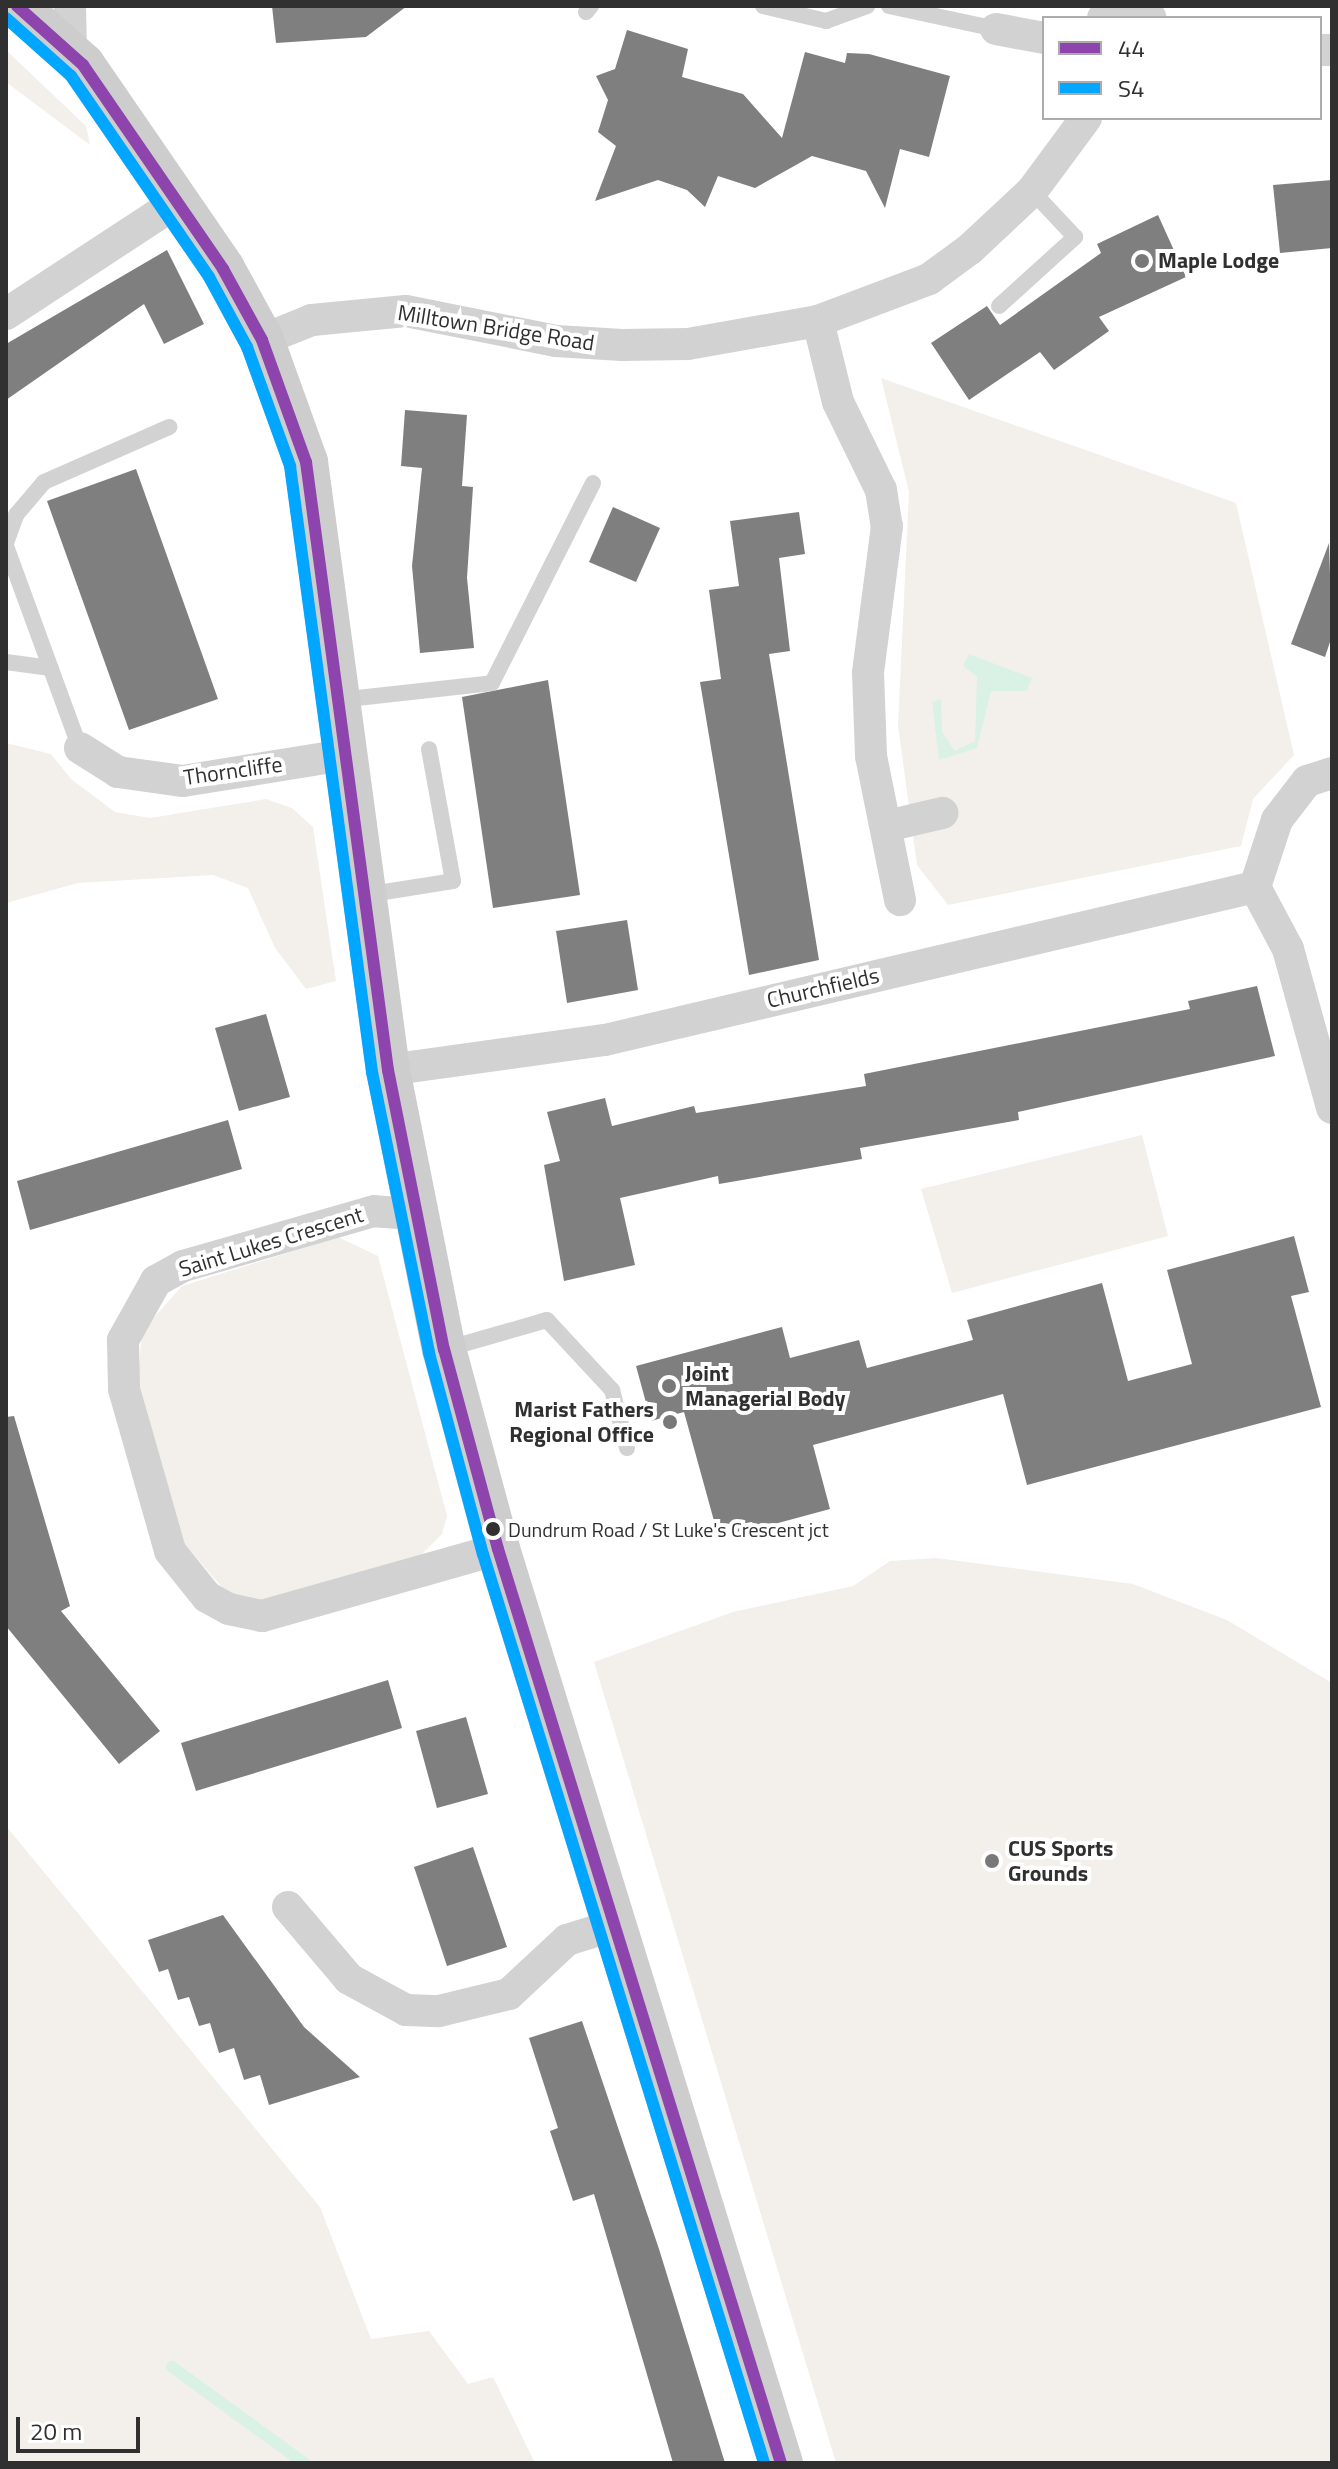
<!DOCTYPE html>
<style>
body{margin:0}
#map{position:relative;width:1338px;height:2469px;overflow:hidden;background:#fff;font-family:"Titillium Web",sans-serif}
div>[style]{position:absolute}
.green>*{inset:0;background:#f3f0eb}
.water>*{inset:0;background:#daf2e5}
.stream>*{height:12px;margin:-6px;padding:0 6px;transform-origin:6px;border-radius:6px;background:#daf2e5}
.building>*{inset:0;background:#7f7f7f}
.lane>*{height:16px;margin:-8px;padding:0 8px;transform-origin:8px;border-radius:8px;background:#d2d2d2}
.street>*{height:32px;margin:-16px;padding:0 16px;transform-origin:16px;border-radius:16px;background:#d2d2d2}
.secondary>*{height:44px;margin:-22px;padding:0 22px;transform-origin:22px;border-radius:22px;background:#cdcdcd}
.bus-1>*{height:12px;margin:-6px;padding:0 6px;transform-origin:6px;border-radius:6px;background:#8e44ad}
.bus-2>*{height:12px;margin:-6px;padding:0 6px;transform-origin:6px;border-radius:6px;background:#00a6ff}
.dots>*{width:22px;height:22px;translate:-50% -50%;box-sizing:border-box;border:4px solid #fff;border-radius:50%}
span{translate:-50% -50%;white-space:nowrap;text-align:center;line-height:1.15;-webkit-text-stroke:8px #fff;paint-order:stroke}
.bus-label{font-size:20px;color:#303030}
.left{translate:0 -50%;text-align:left}
.poi-label{font-size:22px;color:#303030;font-weight:700}
.right{translate:-100% -50%;text-align:right}
.street-label{font-size:22px;color:#303030}
.frame{position:absolute;inset:0;border:8px solid #303030;pointer-events:none}
.legend{position:absolute;left:1042px;top:16px;width:280px;height:104px;box-sizing:border-box;background:#fff;border:2px solid #acacac;margin:0;padding:10px 14px;list-style:none;font-size:24px;color:#303030}
.legend li{display:flex;align-items:center;gap:16px;height:40px}
.legend b{width:40px;border:2px solid #acacac}
.scale{position:absolute;left:16px;top:2417px;width:124px;height:36px;box-sizing:border-box;border:4px solid #303030;border-top:0;padding-left:10px;font-size:24px;line-height:28px;white-space:nowrap;color:#303030;-webkit-text-stroke:6px #fff;paint-order:stroke}
</style>
<div id="map">
<div class="green">
<div style="clip-path:polygon(6px 50px,86px 126px,90px 145px,6px 82px)"></div>
<div style="clip-path:polygon(881px 378px,1236px 503px,1294px 755px,1253px 799px,1241px 846px,948px 905px,917px 865px,898px 726px,909px 492px)"></div>
<div style="clip-path:polygon(6px 743px,51px 754px,71px 779px,115px 812px,150px 818px,266px 799px,292px 808px,313px 827px,336px 981px,306px 989px,275px 948px,248px 888px,213px 875px,78px 883px,6px 903px)"></div>
<div style="clip-path:polygon(1142px 1135px,1168px 1236px,952px 1293px,921px 1189px)"></div>
<div style="clip-path:polygon(338px 1237px,378px 1256px,447px 1516px,442px 1534px,419px 1557px,262px 1602px,226px 1592px,182px 1541px,138px 1378px,142px 1331px,182px 1286px)"></div>
<div style="clip-path:polygon(936px 1558px,1133px 1584px,1227px 1620px,1332px 1683px,1332px 2463px,836px 2463px,594px 1662px,733px 1612px,853px 1586px,890px 1561px)"></div>
<div style="clip-path:polygon(6px 1826px,320px 2207px,371px 2339px,429px 2331px,468px 2384px,493px 2377px,535px 2463px,6px 2463px)"></div>
</div>
<div class="water">
<div style="clip-path:polygon(969px 654px,1032px 678px,1027px 691px,991px 691px,977px 748px,939px 760px,932px 702px,941px 699px,942px 732px,955px 751px,975px 741px,977px 677px,963px 666px)"></div>
</div>
<div class="stream">
<div style="left:172px;top:2367px;width:163px;rotate:36deg"></div>
</div>
<div class="building">
<div style="clip-path:polygon(272px 6px,407px 6px,366px 37px,276px 43px)"></div>
<div style="clip-path:polygon(627px 30px,688px 49px,682px 77px,743px 94px,782px 138px,805px 52px,845px 63px,847px 53px,869px 54px,950px 76px,929px 157px,900px 149px,885px 208px,866px 171px,812px 156px,755px 188px,718px 176px,705px 207px,687px 190px,658px 180px,595px 201px,616px 146px,598px 132px,608px 100px,596px 76px,615px 69px)"></div>
<div style="clip-path:polygon(1332px 180px,1332px 248px,1280px 253px,1273px 185px)"></div>
<div style="clip-path:polygon(1158px 215px,1186px 277px,1099px 317px,1109px 331px,1054px 370px,1040px 352px,969px 400px,931px 343px,987px 306px,1000px 325px,1101px 253px,1097px 244px)"></div>
<div style="clip-path:polygon(167px 250px,204px 324px,164px 344px,144px 304px,6px 400px,6px 344px)"></div>
<div style="clip-path:polygon(405px 410px,467px 415px,462px 486px,473px 487px,467px 578px,474px 648px,420px 653px,412px 566px,422px 468px,401px 466px)"></div>
<div style="clip-path:polygon(136px 469px,218px 699px,129px 730px,47px 501px)"></div>
<div style="clip-path:polygon(613px 507px,660px 528px,636px 582px,589px 562px)"></div>
<div style="clip-path:polygon(799px 512px,805px 554px,779px 558px,790px 651px,769px 654px,819px 960px,749px 975px,700px 682px,721px 679px,709px 590px,739px 586px,730px 521px)"></div>
<div style="clip-path:polygon(1329px 543px,1332px 636px,1325px 657px,1291px 644px)"></div>
<div style="clip-path:polygon(548px 680px,580px 895px,493px 908px,462px 697px)"></div>
<div style="clip-path:polygon(627px 920px,638px 990px,567px 1003px,556px 931px)"></div>
<div style="clip-path:polygon(1257px 986px,1275px 1056px,1018px 1112px,1019px 1120px,860px 1148px,862px 1159px,719px 1184px,718px 1176px,620px 1198px,635px 1265px,564px 1281px,544px 1165px,560px 1161px,547px 1112px,605px 1098px,612px 1126px,694px 1106px,696px 1113px,866px 1086px,864px 1074px,1190px 1009px,1188px 1001px)"></div>
<div style="clip-path:polygon(266px 1014px,290px 1097px,239px 1111px,215px 1028px)"></div>
<div style="clip-path:polygon(228px 1120px,242px 1169px,30px 1230px,17px 1181px)"></div>
<div style="clip-path:polygon(1294px 1236px,1309px 1292px,1291px 1296px,1321px 1407px,1027px 1485px,1003px 1394px,813px 1445px,830px 1509px,719px 1539px,684px 1412px,651px 1421px,636px 1366px,782px 1327px,790px 1358px,859px 1340px,867px 1368px,973px 1340px,967px 1320px,1102px 1283px,1128px 1381px,1192px 1364px,1167px 1270px)"></div>
<div style="clip-path:polygon(14px 1416px,70px 1606px,61px 1611px,160px 1731px,119px 1764px,6px 1626px,6px 1417px)"></div>
<div style="clip-path:polygon(388px 1680px,402px 1728px,196px 1791px,181px 1743px)"></div>
<div style="clip-path:polygon(466px 1717px,488px 1794px,437px 1808px,416px 1731px)"></div>
<div style="clip-path:polygon(473px 1847px,507px 1947px,447px 1966px,414px 1867px)"></div>
<div style="clip-path:polygon(223px 1915px,304px 2027px,360px 2077px,269px 2105px,260px 2075px,244px 2080px,234px 2048px,219px 2053px,210px 2023px,199px 2026px,189px 1997px,178px 2000px,168px 1969px,159px 1972px,148px 1940px)"></div>
<div style="clip-path:polygon(582px 2021px,659px 2249px,725px 2463px,673px 2463px,594px 2194px,573px 2201px,550px 2131px,558px 2128px,529px 2038px)"></div>
</div>
<div class="lane">
<div style="left:763px;top:6px;width:65px;rotate:13.4deg"></div>
<div style="left:826px;top:21px;width:44px;rotate:-20.1deg"></div>
<div style="left:889px;top:6px;width:109px;rotate:12.1deg"></div>
<div style="left:586px;top:12px;width:8px;rotate:-50deg"></div>
<div style="left:999px;top:306px;width:103px;rotate:-42.2deg"></div>
<div style="left:1075px;top:237px;width:63px;rotate:-133.1deg"></div>
<div style="left:6px;top:543px;width:30px;rotate:-70deg"></div>
<div style="left:16px;top:515px;width:43px;rotate:-49.7deg"></div>
<div style="left:44px;top:482px;width:137px;rotate:-23.7deg"></div>
<div style="left:6px;top:546px;width:215px;rotate:69.9deg"></div>
<div style="left:6px;top:662px;width:45px;rotate:7.6deg"></div>
<div style="left:339px;top:700px;width:154px;rotate:-6.3deg"></div>
<div style="left:492px;top:683px;width:224px;rotate:-63.2deg"></div>
<div style="left:365px;top:895px;width:89px;rotate:-9deg"></div>
<div style="left:453px;top:881px;width:134px;rotate:-100.3deg"></div>
<div style="left:446px;top:1349px;width:105px;rotate:-16deg"></div>
<div style="left:547px;top:1320px;width:96px;rotate:47.1deg"></div>
<div style="left:612px;top:1390px;width:60px;rotate:75.5deg"></div>
</div>
<div class="street">
<div style="left:70px;top:6px;width:44px;rotate:88.7deg"></div>
<div style="left:1103px;top:18px;width:28px;rotate:-17deg"></div>
<div style="left:1130px;top:10px;width:22px;rotate:21deg"></div>
<div style="left:996px;top:29px;width:49px;rotate:10.6deg"></div>
<div style="left:1320px;top:50px;width:12px"></div>
<div style="left:6px;top:314px;width:207px;rotate:-33.2deg"></div>
<div style="left:818px;top:321px;width:83px;rotate:76.1deg"></div>
<div style="left:838px;top:402px;width:98px;rotate:64deg"></div>
<div style="left:881px;top:490px;width:36px;rotate:81deg"></div>
<div style="left:887px;top:526px;width:148px;rotate:97.4deg"></div>
<div style="left:868px;top:673px;width:83px;rotate:87.9deg"></div>
<div style="left:871px;top:756px;width:147px;rotate:78.6deg"></div>
<div style="left:262px;top:340px;width:54px;rotate:-21.8deg"></div>
<div style="left:312px;top:320px;width:94px;rotate:-5.5deg"></div>
<div style="left:406px;top:311px;width:153px;rotate:11.3deg"></div>
<div style="left:556px;top:341px;width:66px;rotate:3.5deg"></div>
<div style="left:622px;top:345px;width:66px;rotate:-0.9deg"></div>
<div style="left:688px;top:344px;width:132px;rotate:-10deg"></div>
<div style="left:818px;top:321px;width:119px;rotate:-20.7deg"></div>
<div style="left:929px;top:279px;width:51px;rotate:-36.2deg"></div>
<div style="left:970px;top:249px;width:85px;rotate:-43.1deg"></div>
<div style="left:1032px;top:191px;width:91px;rotate:-53.5deg"></div>
<div style="left:80px;top:748px;width:45px;rotate:32.3deg"></div>
<div style="left:118px;top:772px;width:66px;rotate:7.9deg"></div>
<div style="left:183px;top:781px;width:163px;rotate:-9.2deg"></div>
<div style="left:1332px;top:773px;width:26px;rotate:162deg"></div>
<div style="left:1307px;top:781px;width:49px;rotate:127.6deg"></div>
<div style="left:1277px;top:820px;width:71px;rotate:108.2deg"></div>
<div style="left:1255px;top:887px;width:70px;rotate:62deg"></div>
<div style="left:1288px;top:949px;width:165px;rotate:74.5deg"></div>
<div style="left:887px;top:826px;width:57px;rotate:-13.3deg"></div>
<div style="left:388px;top:1070px;width:219px;rotate:-7.9deg"></div>
<div style="left:605px;top:1040px;width:668px;rotate:-13.25deg"></div>
<div style="left:413px;top:1214px;width:39px;rotate:-176deg"></div>
<div style="left:374px;top:1211px;width:199px;rotate:163.9deg"></div>
<div style="left:183px;top:1266px;width:31px;rotate:151deg"></div>
<div style="left:156px;top:1281px;width:68px;rotate:119.2deg"></div>
<div style="left:123px;top:1340px;width:49px;rotate:88.8deg"></div>
<div style="left:124px;top:1389px;width:168px;rotate:74.1deg"></div>
<div style="left:170px;top:1551px;width:59px;rotate:51.2deg"></div>
<div style="left:207px;top:1597px;width:25px;rotate:29deg"></div>
<div style="left:229px;top:1609px;width:34px;rotate:12deg"></div>
<div style="left:262px;top:1616px;width:245px;rotate:-15.8deg"></div>
<div style="left:288px;top:1907px;width:94px;rotate:49.7deg"></div>
<div style="left:349px;top:1979px;width:65px;rotate:28.5deg"></div>
<div style="left:406px;top:2010px;width:33px;rotate:2deg"></div>
<div style="left:439px;top:2011px;width:72px;rotate:-13.7deg"></div>
<div style="left:509px;top:1994px;width:79px;rotate:-43deg"></div>
<div style="left:567px;top:1940px;width:50px;rotate:-17.4deg"></div>
</div>
<div class="secondary">
<div style="left:17px;top:6px;width:89px;rotate:41.8deg"></div>
<div style="left:83px;top:65px;width:247px;rotate:55.5deg"></div>
<div style="left:223px;top:269px;width:81px;rotate:61.2deg"></div>
<div style="left:262px;top:340px;width:130px;rotate:70.2deg"></div>
<div style="left:306px;top:462px;width:614px;rotate:82.32deg"></div>
<div style="left:388px;top:1070px;width:285px;rotate:78.7deg"></div>
<div style="left:444px;top:1349px;width:207px;rotate:74.9deg"></div>
<div style="left:498px;top:1549px;width:957px;rotate:72.8deg"></div>
</div>
<div class="bus-1">
<div style="left:17px;top:6px;width:89px;rotate:41.8deg"></div>
<div style="left:83px;top:65px;width:247px;rotate:55.5deg"></div>
<div style="left:223px;top:269px;width:81px;rotate:61.2deg"></div>
<div style="left:262px;top:340px;width:130px;rotate:70.2deg"></div>
<div style="left:306px;top:462px;width:614px;rotate:82.32deg"></div>
<div style="left:388px;top:1070px;width:285px;rotate:78.7deg"></div>
<div style="left:444px;top:1349px;width:207px;rotate:74.9deg"></div>
<div style="left:498px;top:1549px;width:957px;rotate:72.8deg"></div>
</div>
<div class="bus-2">
<div style="left:6px;top:18px;width:87px;rotate:41.7deg"></div>
<div style="left:71px;top:76px;width:244px;rotate:55.5deg"></div>
<div style="left:209px;top:277px;width:80px;rotate:61.5deg"></div>
<div style="left:247px;top:347px;width:127px;rotate:70.1deg"></div>
<div style="left:290px;top:466px;width:612px;rotate:82.29deg"></div>
<div style="left:372px;top:1072px;width:287px;rotate:78.5deg"></div>
<div style="left:429px;top:1353px;width:208px;rotate:75deg"></div>
<div style="left:483px;top:1554px;width:951px;rotate:72.82deg"></div>
</div>
<div class="dots">
<div style="left:1142px;top:261px;background:#787878"></div>
<div style="left:669px;top:1386px;background:#787878"></div>
<div style="left:670px;top:1422px;background:#787878"></div>
<div style="left:493px;top:1529px;background:#303030"></div>
<div style="left:992px;top:1861px;background:#787878"></div>
</div>
<div class="bus-label">
<span class="left" style="left:508px;top:1529px">Dundrum Road / St Luke's Crescent jct</span>
</div>
<div class="poi-label">
<span class="left" style="left:1158px;top:261px">Maple Lodge</span>
<span class="left" style="left:685px;top:1386px">Joint<br>Managerial Body</span>
<span class="right" style="left:654px;top:1422px">Marist Fathers<br>Regional Office</span>
<span class="left" style="left:1008px;top:1861px">CUS Sports<br>Grounds</span>
</div>
<div class="street-label">
<span style="left:496px;top:328px;rotate:9deg">Milltown Bridge Road</span>
<span style="left:233px;top:771px;rotate:-8deg">Thorncliffe</span>
<span style="left:823px;top:988px;rotate:-13deg">Churchfields</span>
<span style="left:271px;top:1242px;rotate:-17deg">Saint Lukes Crescent</span>
</div>
<div class="frame"></div>
<ul class="legend">
<li><b style="height:10px;background:#8e44ad"></b>44</li>
<li><b style="height:10px;background:#00a6ff"></b>S4</li>
</ul>
<div class="scale">20 m</div>
</div>
